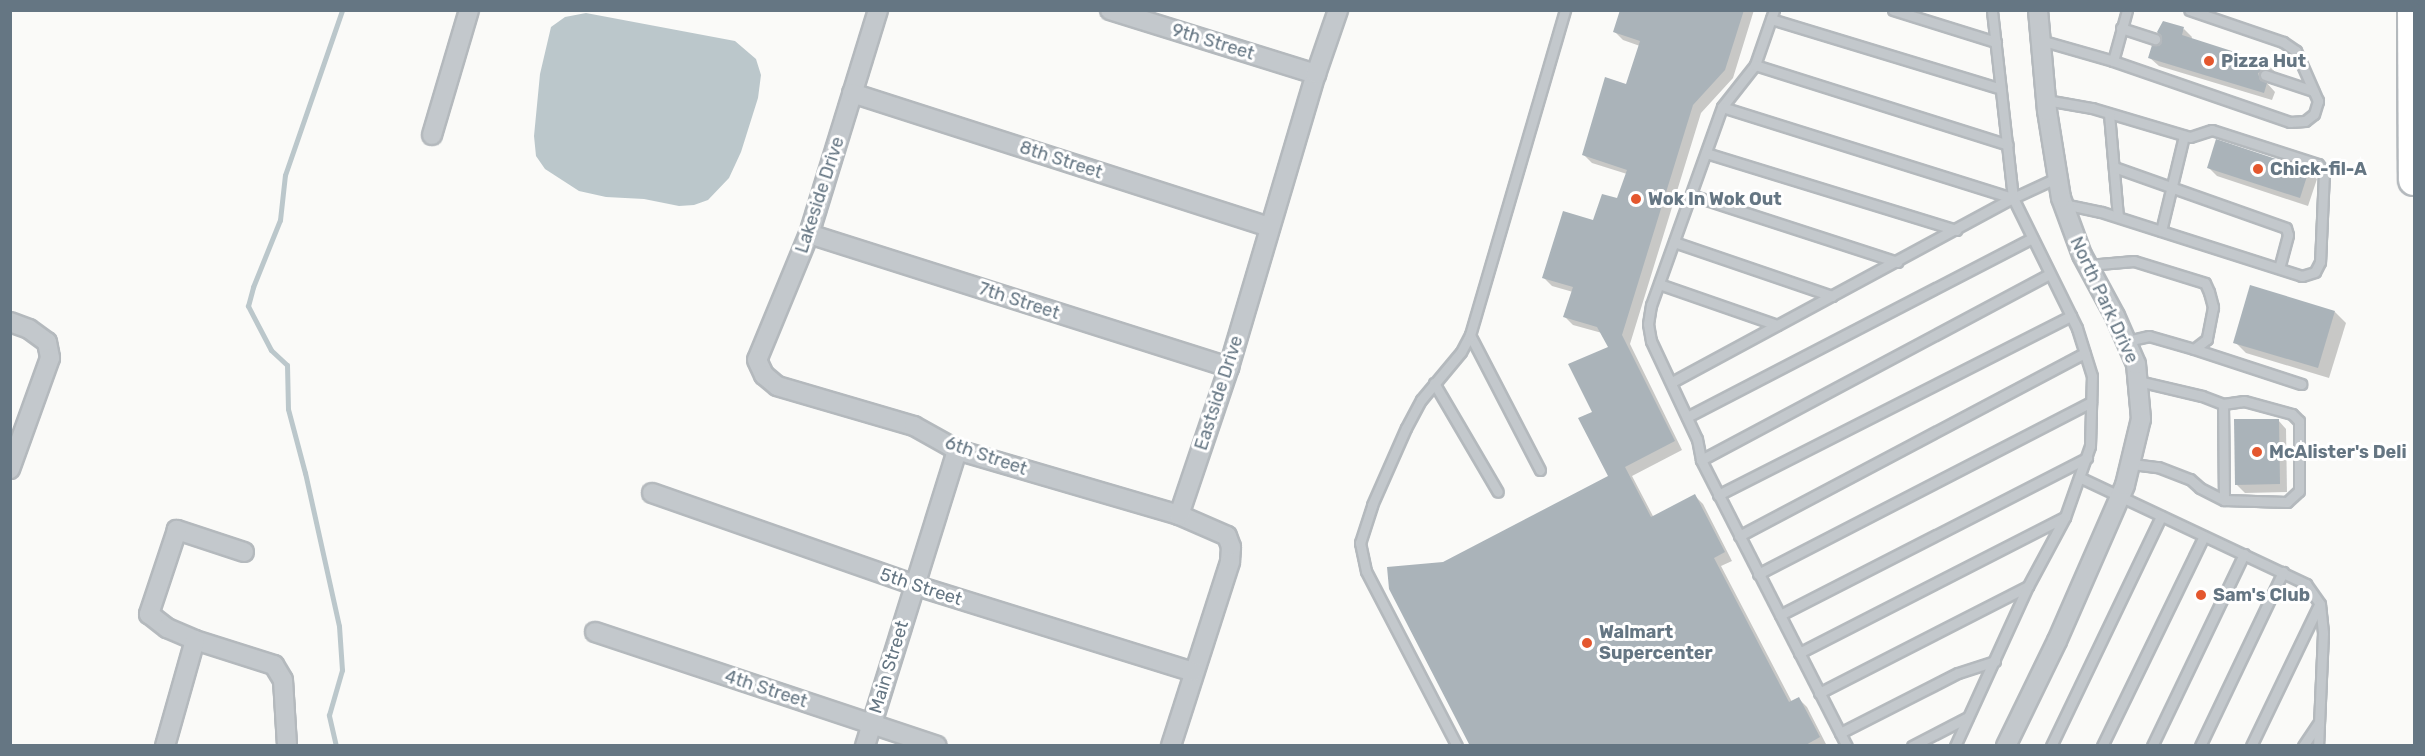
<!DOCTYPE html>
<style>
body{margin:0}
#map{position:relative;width:2425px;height:756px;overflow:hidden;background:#fafaf8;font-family:Rubik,sans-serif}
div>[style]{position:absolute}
.water>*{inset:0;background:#bbc7cb}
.shadow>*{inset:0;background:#0003}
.stream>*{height:5px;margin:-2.5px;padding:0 2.5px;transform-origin:2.5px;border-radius:2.5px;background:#bbc7cb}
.building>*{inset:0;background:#aab3b9}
.roads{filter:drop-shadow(2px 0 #b4b9bd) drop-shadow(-2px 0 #b4b9bd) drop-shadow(0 2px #b4b9bd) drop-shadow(0 -2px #b4b9bd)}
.service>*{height:9px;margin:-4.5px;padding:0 4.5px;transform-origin:4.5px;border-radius:4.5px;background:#c3c8cc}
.minor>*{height:18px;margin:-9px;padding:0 9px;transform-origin:9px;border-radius:9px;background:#c3c8cc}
.trunk>*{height:30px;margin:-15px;padding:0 15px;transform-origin:15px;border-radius:15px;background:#fff}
.dots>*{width:16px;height:16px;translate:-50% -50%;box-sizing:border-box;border:3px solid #fff;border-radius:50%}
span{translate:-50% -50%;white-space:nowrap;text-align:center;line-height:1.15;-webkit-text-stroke:6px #fff;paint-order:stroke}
.street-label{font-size:18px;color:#657683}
.poi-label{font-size:18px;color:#657683;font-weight:700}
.left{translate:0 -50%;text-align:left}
.frame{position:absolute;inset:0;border:12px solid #657683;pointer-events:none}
</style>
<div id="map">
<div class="water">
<div style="clip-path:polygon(586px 13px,735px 41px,756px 59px,761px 75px,758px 98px,741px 152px,729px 178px,708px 200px,694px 205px,679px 206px,644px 199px,606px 197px,579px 191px,545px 169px,536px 156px,534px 136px,540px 74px,551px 27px,565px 17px)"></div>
</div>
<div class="shadow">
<div style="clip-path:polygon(1622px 10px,1754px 10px,1733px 78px,1701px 113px,1630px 344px,1682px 450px,1632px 476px,1654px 518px,1695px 496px,1703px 504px,1732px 561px,1721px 566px,1792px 702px,1798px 698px,1807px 707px,1827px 746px,1471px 746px,1444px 563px,1610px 477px,1594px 413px,1610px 348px,1602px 333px,1573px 325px,1565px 317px,1573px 292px,1552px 286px,1544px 278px,1594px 222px,1618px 200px,1627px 174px,1592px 163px,1583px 154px,1627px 85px,1640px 46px,1623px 40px,1615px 32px)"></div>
<div style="clip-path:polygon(2184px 29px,2192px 37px,2191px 40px,2268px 64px,2276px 73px,2275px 77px,2266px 82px,2275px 92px,2272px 100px,2159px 66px,2150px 58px)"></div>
<div style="clip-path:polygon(2209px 168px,2308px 171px,2317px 179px,2308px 206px,2217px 176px)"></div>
<div style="clip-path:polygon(2335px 312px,2346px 323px,2329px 378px,2246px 353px,2235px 342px)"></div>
<div style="clip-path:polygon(2278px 420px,2286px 429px,2287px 492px,2245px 493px,2237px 485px)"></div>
</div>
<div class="stream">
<div style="left:336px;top:746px;width:32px;rotate:-103deg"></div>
<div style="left:329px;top:715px;width:47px;rotate:-73.9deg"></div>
<div style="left:342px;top:670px;width:44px;rotate:-93.9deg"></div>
<div style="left:339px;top:626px;width:157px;rotate:-102.5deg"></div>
<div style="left:305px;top:473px;width:66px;rotate:-104.9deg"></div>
<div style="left:288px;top:409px;width:44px;rotate:-91.3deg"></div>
<div style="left:287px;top:365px;width:22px;rotate:-137deg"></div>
<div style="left:271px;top:350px;width:50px;rotate:-117.6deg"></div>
<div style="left:248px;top:306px;width:20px;rotate:-75deg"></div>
<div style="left:253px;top:287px;width:72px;rotate:-68.1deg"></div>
<div style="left:280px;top:220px;width:45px;rotate:-83.7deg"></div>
<div style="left:285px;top:175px;width:175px;rotate:-70.9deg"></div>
</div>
<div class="building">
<div style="clip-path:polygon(1620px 10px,1744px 10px,1725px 70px,1693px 105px,1622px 335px,1675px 441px,1625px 467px,1651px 517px,1695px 494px,1725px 552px,1714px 558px,1789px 702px,1799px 697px,1820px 737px,1804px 746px,1470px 746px,1389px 589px,1387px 567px,1443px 562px,1608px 476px,1578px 418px,1592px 412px,1568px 364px,1608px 347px,1597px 327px,1563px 317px,1573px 287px,1542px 278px,1563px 211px,1593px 220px,1602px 194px,1617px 198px,1627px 170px,1582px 155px,1605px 77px,1626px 84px,1640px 41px,1613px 32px)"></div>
<div style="clip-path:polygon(2163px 21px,2184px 27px,2182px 35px,2269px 63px,2267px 69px,2258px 73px,2260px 80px,2267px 83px,2264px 93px,2148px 58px,2152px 45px,2161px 42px,2161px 37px,2157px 32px)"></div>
<div style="clip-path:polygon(2216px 139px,2309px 170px,2300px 198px,2207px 168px)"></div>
<div style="clip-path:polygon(2250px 285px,2335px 311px,2318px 368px,2233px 343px)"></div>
<div style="clip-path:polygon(2234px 419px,2279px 419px,2280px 484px,2235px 485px)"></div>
</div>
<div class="roads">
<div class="service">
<div style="left:1774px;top:10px;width:58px;rotate:109.1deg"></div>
<div style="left:1755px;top:65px;width:53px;rotate:128.2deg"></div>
<div style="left:1722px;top:107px;width:210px;rotate:109.7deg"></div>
<div style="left:1651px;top:305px;width:19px;rotate:99deg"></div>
<div style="left:1648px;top:324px;width:17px;rotate:80deg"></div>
<div style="left:1651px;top:341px;width:108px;rotate:64.9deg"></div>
<div style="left:1697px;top:439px;width:21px;rotate:79deg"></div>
<div style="left:1701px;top:460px;width:321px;rotate:63deg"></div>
<div style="left:1893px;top:10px;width:108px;rotate:17.3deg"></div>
<div style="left:1771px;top:19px;width:240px;rotate:16.9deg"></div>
<div style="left:2121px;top:28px;width:36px;rotate:18deg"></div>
<div style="left:2040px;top:40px;width:76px;rotate:16deg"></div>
<div style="left:2113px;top:61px;width:187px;rotate:19deg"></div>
<div style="left:2290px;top:122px;width:15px;rotate:-4deg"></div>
<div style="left:2305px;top:121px;width:11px;rotate:-38deg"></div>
<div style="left:2314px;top:114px;width:14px;rotate:-73deg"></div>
<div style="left:2318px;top:101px;width:55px;rotate:-113.7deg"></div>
<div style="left:2296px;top:51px;width:16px;rotate:-145deg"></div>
<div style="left:2283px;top:42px;width:99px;rotate:-161.2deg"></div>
<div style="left:2113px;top:61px;width:53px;rotate:-74.6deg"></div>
<div style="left:1755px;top:65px;width:265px;rotate:17.5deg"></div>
<div style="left:2265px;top:75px;width:51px;rotate:18.4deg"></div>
<div style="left:2046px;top:100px;width:47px;rotate:9.9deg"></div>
<div style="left:2092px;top:108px;width:102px;rotate:16.5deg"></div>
<div style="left:2190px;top:137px;width:23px;rotate:-18deg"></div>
<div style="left:2212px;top:130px;width:111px;rotate:17.8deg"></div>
<div style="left:2318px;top:164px;width:10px;rotate:53deg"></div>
<div style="left:2324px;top:172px;width:90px;rotate:92.5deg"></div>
<div style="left:2320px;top:262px;width:11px;rotate:117deg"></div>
<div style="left:2315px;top:272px;width:14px;rotate:163deg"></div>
<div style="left:2302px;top:276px;width:211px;rotate:-162.3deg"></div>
<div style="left:2101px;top:212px;width:39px;rotate:-168deg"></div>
<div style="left:1722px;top:107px;width:305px;rotate:17.4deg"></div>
<div style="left:2109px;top:114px;width:103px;rotate:85deg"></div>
<div style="left:1706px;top:153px;width:262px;rotate:17.1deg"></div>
<div style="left:2114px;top:167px;width:182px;rotate:19.5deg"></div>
<div style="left:2286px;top:228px;width:7px;rotate:74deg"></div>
<div style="left:2288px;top:235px;width:34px;rotate:105deg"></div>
<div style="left:1691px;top:195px;width:217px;rotate:18deg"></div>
<div style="left:2161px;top:231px;width:98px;rotate:-76.4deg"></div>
<div style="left:1674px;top:242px;width:167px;rotate:18.9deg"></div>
<div style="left:2088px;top:265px;width:46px;rotate:-5deg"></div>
<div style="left:2134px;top:261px;width:74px;rotate:17.2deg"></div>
<div style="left:2205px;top:283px;width:10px;rotate:66deg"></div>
<div style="left:2209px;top:292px;width:16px;rotate:75deg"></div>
<div style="left:2213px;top:307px;width:33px;rotate:101deg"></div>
<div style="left:2207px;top:339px;width:16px;rotate:142deg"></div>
<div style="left:2194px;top:349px;width:47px;rotate:-163.9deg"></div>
<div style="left:2149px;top:336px;width:23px;rotate:167deg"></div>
<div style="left:1659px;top:284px;width:125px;rotate:19.2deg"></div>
<div style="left:1470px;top:335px;width:152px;rotate:62.6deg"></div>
<div style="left:2194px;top:349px;width:113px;rotate:18.1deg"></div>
<div style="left:1672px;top:382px;width:387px;rotate:-28.4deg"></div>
<div style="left:2013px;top:198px;width:47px;rotate:-24.9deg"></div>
<div style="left:1434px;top:383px;width:126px;rotate:59.6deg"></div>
<div style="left:2223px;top:404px;width:96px;rotate:89.4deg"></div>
<div style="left:1687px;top:417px;width:389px;rotate:-27.4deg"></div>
<div style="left:1701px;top:460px;width:395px;rotate:-28.1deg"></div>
<div style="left:2132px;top:464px;width:26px;rotate:7deg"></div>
<div style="left:2158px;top:467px;width:34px;rotate:21deg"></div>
<div style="left:2190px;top:479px;width:13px;rotate:42deg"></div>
<div style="left:2200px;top:488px;width:27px;rotate:27deg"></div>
<div style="left:2224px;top:500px;width:63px;rotate:1.8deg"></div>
<div style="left:2287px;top:502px;width:16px;rotate:-43deg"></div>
<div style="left:2299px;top:491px;width:70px;rotate:-90deg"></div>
<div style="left:2299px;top:421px;width:10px;rotate:-135deg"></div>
<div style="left:2292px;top:414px;width:50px;rotate:-164.8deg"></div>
<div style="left:2244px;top:401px;width:21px;rotate:172deg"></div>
<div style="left:2223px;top:404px;width:22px;rotate:-159deg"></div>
<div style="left:2202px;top:396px;width:66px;rotate:-166.8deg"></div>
<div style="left:2081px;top:478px;width:249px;rotate:25.2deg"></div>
<div style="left:2306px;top:584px;width:24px;rotate:55deg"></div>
<div style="left:2320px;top:604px;width:29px;rotate:84deg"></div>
<div style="left:2323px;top:633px;width:113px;rotate:92.5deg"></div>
<div style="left:1718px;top:495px;width:396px;rotate:-26.9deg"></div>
<div style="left:1739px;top:536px;width:391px;rotate:-27.9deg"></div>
<div style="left:1758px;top:574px;width:375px;rotate:-27.3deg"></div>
<div style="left:1780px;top:615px;width:345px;rotate:-27.1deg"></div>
<div style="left:1799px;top:653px;width:299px;rotate:-27.1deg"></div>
<div style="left:1819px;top:693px;width:235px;rotate:-27.1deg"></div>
<div style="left:1840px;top:733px;width:132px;rotate:-27deg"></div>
<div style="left:1958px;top:673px;width:39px;rotate:-18deg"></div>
<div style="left:1457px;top:746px;width:197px;rotate:-117.5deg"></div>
<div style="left:1366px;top:571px;width:29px;rotate:-102deg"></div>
<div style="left:1360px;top:543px;width:40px;rotate:-72deg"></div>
<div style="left:1372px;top:505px;width:84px;rotate:-66.2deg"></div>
<div style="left:1406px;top:428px;width:32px;rotate:-62deg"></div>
<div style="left:1421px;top:400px;width:62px;rotate:-50.2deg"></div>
<div style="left:1461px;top:352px;width:19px;rotate:-62deg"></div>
<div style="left:1470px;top:335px;width:339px;rotate:-73.7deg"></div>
<div style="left:1912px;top:746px;width:63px;rotate:-27.4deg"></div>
<div style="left:1955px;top:746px;width:176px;rotate:-65.5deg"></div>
<div style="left:2028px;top:586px;width:78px;rotate:-61.8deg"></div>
<div style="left:2065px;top:517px;width:75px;rotate:-70.6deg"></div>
<div style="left:2090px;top:446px;width:70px;rotate:-88.4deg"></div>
<div style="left:2092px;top:376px;width:50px;rotate:-107.4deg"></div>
<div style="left:2077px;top:328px;width:145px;rotate:-116.2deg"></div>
<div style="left:2013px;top:198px;width:189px;rotate:-96.4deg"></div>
<div style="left:2051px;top:746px;width:255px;rotate:-64.4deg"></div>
<div style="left:2102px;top:746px;width:233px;rotate:-64.1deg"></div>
<div style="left:2152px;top:746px;width:213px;rotate:-64.4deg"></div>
<div style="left:2200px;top:746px;width:193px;rotate:-64.5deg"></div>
<div style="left:2251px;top:746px;width:157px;rotate:-64.3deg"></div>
<div style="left:2303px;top:746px;width:27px;rotate:-56deg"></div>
</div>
<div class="minor">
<div style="left:878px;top:10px;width:234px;rotate:107.1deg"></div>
<div style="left:809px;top:234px;width:136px;rotate:112.4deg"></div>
<div style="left:757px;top:360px;width:17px;rotate:65deg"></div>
<div style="left:764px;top:375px;width:17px;rotate:40deg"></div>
<div style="left:777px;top:386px;width:143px;rotate:16.3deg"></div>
<div style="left:914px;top:426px;width:49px;rotate:29.2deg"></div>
<div style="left:957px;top:450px;width:231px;rotate:16.3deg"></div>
<div style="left:1179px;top:515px;width:52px;rotate:23.6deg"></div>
<div style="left:1227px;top:536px;width:12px;rotate:70deg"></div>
<div style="left:1231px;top:547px;width:15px;rotate:94deg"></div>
<div style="left:1230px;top:562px;width:193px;rotate:107.8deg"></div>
<div style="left:1110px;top:10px;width:216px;rotate:17.3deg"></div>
<div style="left:852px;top:93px;width:439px;rotate:17.8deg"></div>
<div style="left:432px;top:135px;width:130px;rotate:-73.5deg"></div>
<div style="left:809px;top:234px;width:441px;rotate:17.6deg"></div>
<div style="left:10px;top:322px;width:20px;rotate:20deg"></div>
<div style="left:29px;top:329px;width:22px;rotate:36deg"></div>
<div style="left:47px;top:342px;width:16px;rotate:79deg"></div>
<div style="left:50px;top:358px;width:118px;rotate:109.8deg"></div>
<div style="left:652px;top:493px;width:278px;rotate:19.3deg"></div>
<div style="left:914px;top:585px;width:292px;rotate:17.3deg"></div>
<div style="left:1179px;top:515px;width:156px;rotate:-71.3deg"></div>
<div style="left:1229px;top:367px;width:306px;rotate:-73.5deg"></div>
<div style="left:1316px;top:74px;width:68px;rotate:-71deg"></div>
<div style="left:244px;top:552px;width:71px;rotate:-161.8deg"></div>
<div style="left:177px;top:530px;width:89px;rotate:108.4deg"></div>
<div style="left:149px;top:614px;width:23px;rotate:38deg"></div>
<div style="left:167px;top:628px;width:30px;rotate:23deg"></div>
<div style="left:195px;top:640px;width:83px;rotate:17.6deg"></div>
<div style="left:274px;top:665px;width:17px;rotate:59deg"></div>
<div style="left:283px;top:680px;width:66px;rotate:86.5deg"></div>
<div style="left:595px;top:632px;width:360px;rotate:18.4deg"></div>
<div style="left:165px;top:746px;width:110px;rotate:-74.2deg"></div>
<div style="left:865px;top:746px;width:310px;rotate:-72.7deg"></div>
<div style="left:2006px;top:746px;width:117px;rotate:-64.1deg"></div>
<div style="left:2057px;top:641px;width:170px;rotate:-66.4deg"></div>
<div style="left:2125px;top:485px;width:68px;rotate:-76.4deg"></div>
<div style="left:2141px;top:419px;width:55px;rotate:-95.2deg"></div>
<div style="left:2136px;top:364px;width:52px;rotate:-113.6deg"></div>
<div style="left:2115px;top:316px;width:69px;rotate:-118.4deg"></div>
<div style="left:2082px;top:255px;width:61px;rotate:-110.2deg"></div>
<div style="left:2061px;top:198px;width:88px;rotate:-99.1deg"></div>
<div style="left:2047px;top:111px;width:101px;rotate:-95.1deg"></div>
</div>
<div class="trunk">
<div style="left:2413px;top:10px;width:170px;rotate:89.7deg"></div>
</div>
</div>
<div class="dots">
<div style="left:2209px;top:61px;background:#e4572e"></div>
<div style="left:2258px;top:169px;background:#e4572e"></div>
<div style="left:1636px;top:199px;background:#e4572e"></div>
<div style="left:2257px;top:452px;background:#e4572e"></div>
<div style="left:2201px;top:595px;background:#e4572e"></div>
<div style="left:1587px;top:643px;background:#e4572e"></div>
</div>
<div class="street-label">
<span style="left:1213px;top:42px;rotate:17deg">9th Street</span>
<span style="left:1061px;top:160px;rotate:18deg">8th Street</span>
<span style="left:820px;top:195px;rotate:-72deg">Lakeside Drive</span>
<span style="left:2104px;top:300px;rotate:65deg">North Park Drive</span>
<span style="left:1019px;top:301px;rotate:18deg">7th Street</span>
<span style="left:1219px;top:393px;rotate:-72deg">Eastside Drive</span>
<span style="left:986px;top:456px;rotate:19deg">6th Street</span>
<span style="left:921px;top:587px;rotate:18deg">5th Street</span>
<span style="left:889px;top:667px;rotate:-73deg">Main Street</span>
<span style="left:766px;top:689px;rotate:18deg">4th Street</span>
</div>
<div class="poi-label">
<span class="left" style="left:2221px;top:61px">Pizza Hut</span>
<span class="left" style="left:2270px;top:169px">Chick-fil-A</span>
<span class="left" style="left:1648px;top:199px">Wok In Wok Out</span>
<span class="left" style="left:2269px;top:452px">McAlister's Deli</span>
<span class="left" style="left:2213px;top:595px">Sam's Club</span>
<span class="left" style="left:1599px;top:643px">Walmart<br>Supercenter</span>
</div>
<div class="frame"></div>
</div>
